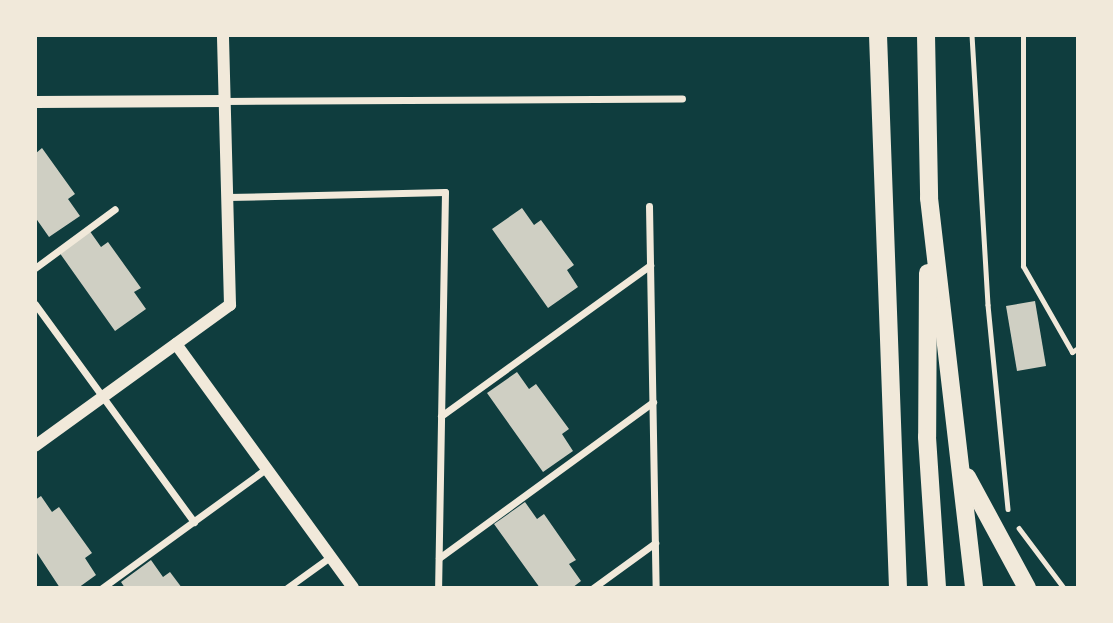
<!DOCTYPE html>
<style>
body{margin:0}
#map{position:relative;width:1113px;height:623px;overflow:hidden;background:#0f3d3e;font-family:"Asap Condensed",sans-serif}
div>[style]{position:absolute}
.building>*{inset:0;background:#cfcfc3}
.path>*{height:4.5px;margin:-2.25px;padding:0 2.25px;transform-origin:2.25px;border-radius:2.25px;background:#f1e9da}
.service>*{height:5px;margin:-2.5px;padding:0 2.5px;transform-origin:2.5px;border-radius:2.5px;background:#f1e9da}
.minor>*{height:7px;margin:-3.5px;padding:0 3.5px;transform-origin:3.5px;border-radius:3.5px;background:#f1e9da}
.tertiary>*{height:12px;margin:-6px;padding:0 6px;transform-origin:6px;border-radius:6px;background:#f1e9da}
.primary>*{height:18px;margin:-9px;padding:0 9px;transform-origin:9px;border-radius:9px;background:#f1e9da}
span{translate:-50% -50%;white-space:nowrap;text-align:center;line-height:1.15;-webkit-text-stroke:7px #f1e9da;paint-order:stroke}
.frame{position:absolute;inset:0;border:37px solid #f1e9da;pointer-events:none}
</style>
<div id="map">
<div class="building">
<div style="clip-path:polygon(42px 148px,75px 194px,68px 199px,80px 216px,49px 237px,35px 217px,35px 154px)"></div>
<div style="clip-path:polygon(522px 208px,534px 225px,541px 220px,574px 265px,567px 270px,578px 287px,548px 308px,492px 229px)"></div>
<div style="clip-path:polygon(89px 230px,101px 247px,108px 242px,141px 288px,134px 292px,146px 309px,115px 331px,59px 252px)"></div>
<div style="clip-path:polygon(1035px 301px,1046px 366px,1017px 371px,1006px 306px)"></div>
<div style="clip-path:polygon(517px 372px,529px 389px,536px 384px,569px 429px,562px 434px,573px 451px,543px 472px,487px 393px)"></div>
<div style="clip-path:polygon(41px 496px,52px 512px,59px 507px,92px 553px,85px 558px,96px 575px,78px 588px,60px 588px,35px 550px,35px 500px)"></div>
<div style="clip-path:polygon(525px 502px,537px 519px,544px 514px,576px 560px,569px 564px,581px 581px,572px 588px,540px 588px,494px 524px)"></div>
<div style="clip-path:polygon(151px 560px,163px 577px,170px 572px,182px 588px,125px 588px,121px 582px)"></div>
</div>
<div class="path">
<div style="left:972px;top:35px;width:270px;rotate:86.6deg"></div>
<div style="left:988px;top:305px;width:205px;rotate:84.4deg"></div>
<div style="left:1019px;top:528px;width:75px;rotate:53.1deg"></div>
</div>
<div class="service">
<div style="left:1023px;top:35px;width:231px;rotate:90deg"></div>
<div style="left:1023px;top:266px;width:99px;rotate:60.3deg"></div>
<div style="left:1072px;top:352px;width:7px;rotate:-34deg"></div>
</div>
<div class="minor">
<div style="left:224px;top:101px;width:458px;rotate:-0.3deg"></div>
<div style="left:228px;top:197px;width:217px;rotate:-1.3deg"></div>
<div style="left:445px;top:192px;width:396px;rotate:91deg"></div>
<div style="left:649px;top:206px;width:382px;rotate:89deg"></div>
<div style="left:35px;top:268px;width:99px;rotate:-36.4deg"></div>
<div style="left:35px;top:304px;width:270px;rotate:53.9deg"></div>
<div style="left:441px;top:416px;width:258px;rotate:-35.8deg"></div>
<div style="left:439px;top:558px;width:265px;rotate:-36.1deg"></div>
<div style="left:102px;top:588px;width:203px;rotate:-36deg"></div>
<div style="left:287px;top:588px;width:53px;rotate:-35.8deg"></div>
<div style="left:593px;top:588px;width:77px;rotate:-36deg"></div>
</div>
<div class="tertiary">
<div style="left:35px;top:102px;width:189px;rotate:-0.3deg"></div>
<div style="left:176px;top:344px;width:301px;rotate:54deg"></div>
<div style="left:35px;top:446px;width:241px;rotate:-35.9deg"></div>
<div style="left:230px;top:305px;width:270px;rotate:-91.5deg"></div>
</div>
<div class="primary">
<div style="left:878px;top:35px;width:553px;rotate:87.93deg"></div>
<div style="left:926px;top:35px;width:163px;rotate:88.9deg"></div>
<div style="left:929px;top:198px;width:393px;rotate:83.4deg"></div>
<div style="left:928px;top:273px;width:164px;rotate:90.3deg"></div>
<div style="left:927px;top:437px;width:151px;rotate:86.2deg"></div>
<div style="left:967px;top:477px;width:126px;rotate:61.6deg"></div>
</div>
<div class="frame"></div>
</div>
